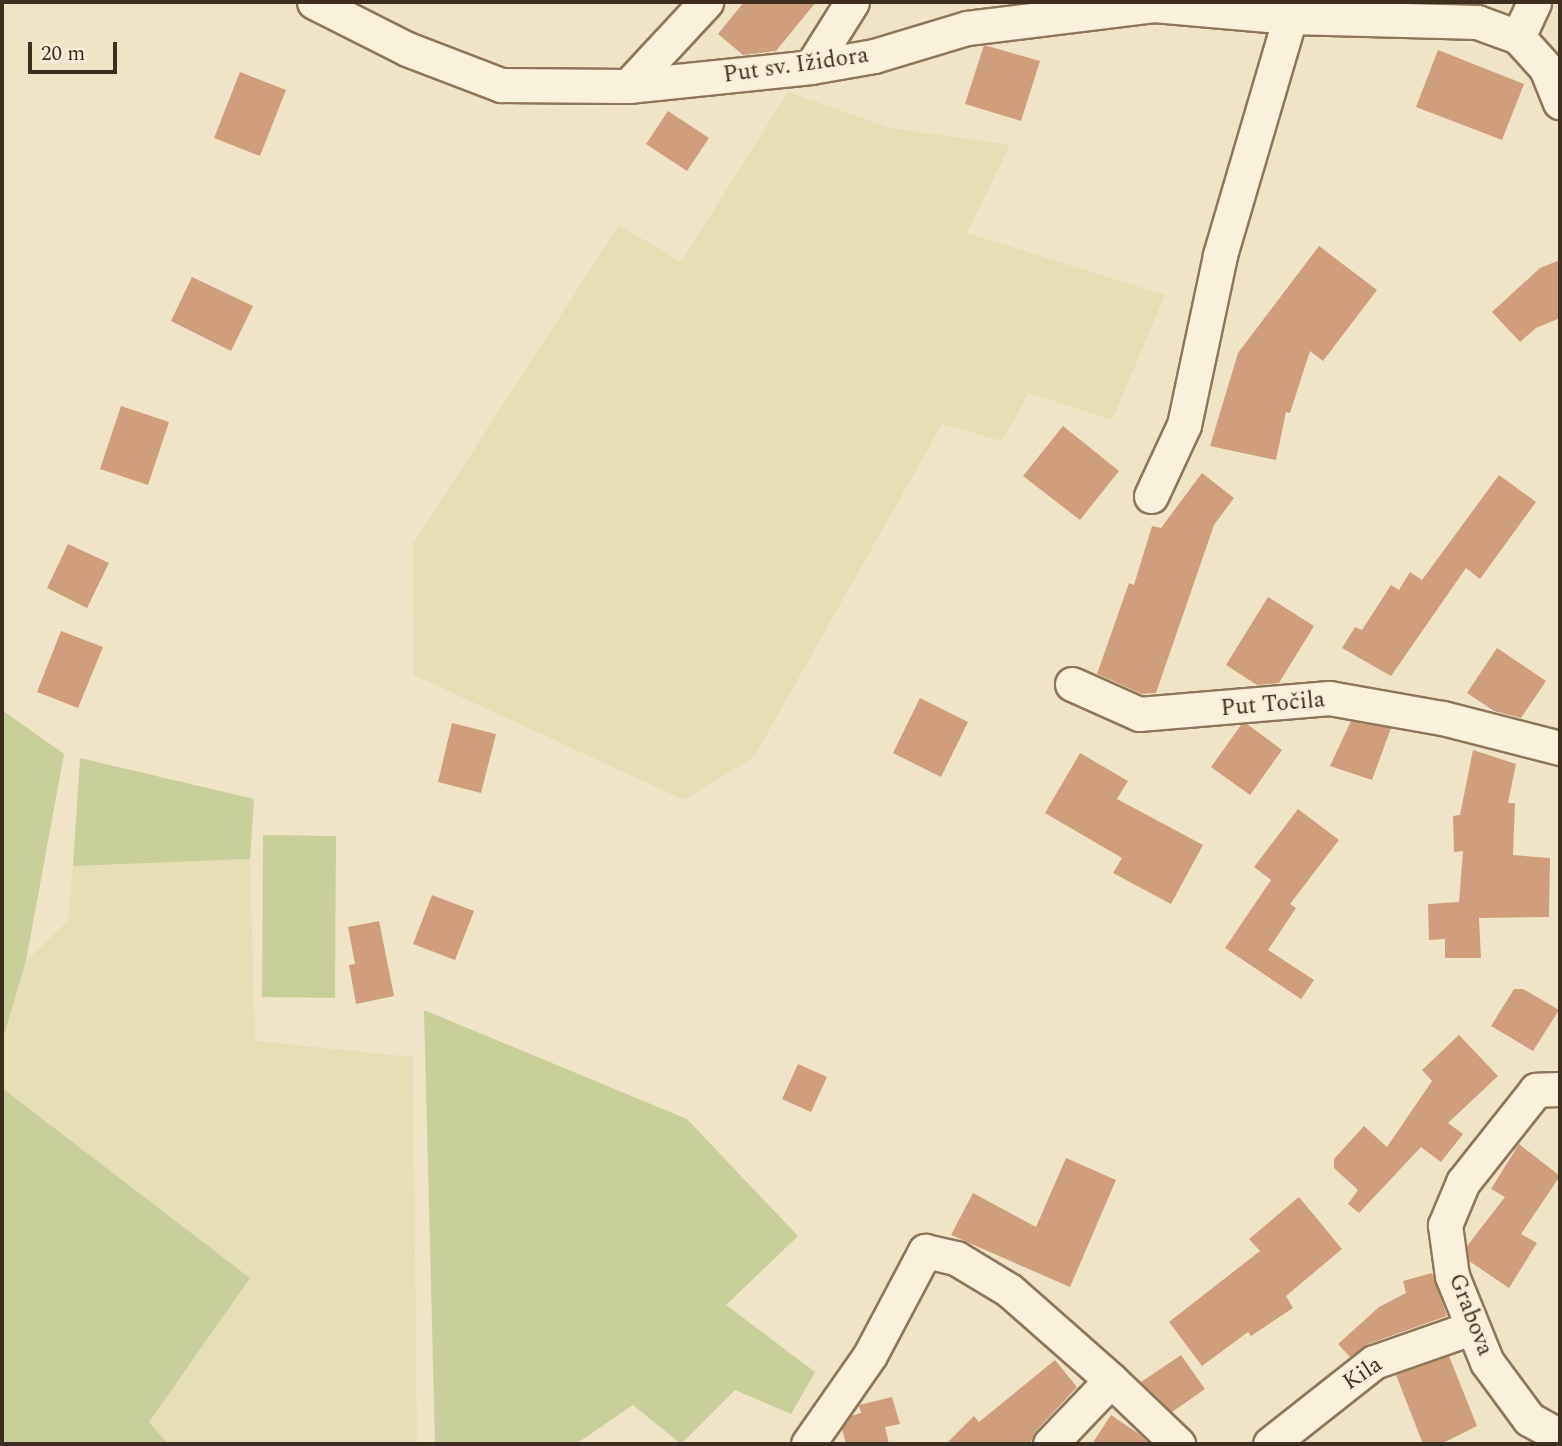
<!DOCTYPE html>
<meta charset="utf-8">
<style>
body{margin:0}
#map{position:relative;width:1562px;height:1446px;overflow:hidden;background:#f0e4c8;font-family:Spectral,serif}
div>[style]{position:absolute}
.farmland>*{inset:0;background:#e6deb5}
.green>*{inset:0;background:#c9cf9b}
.building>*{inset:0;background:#cf9f7d}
.roads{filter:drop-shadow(2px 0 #8d765c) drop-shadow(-2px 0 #8d765c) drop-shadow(0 2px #8d765c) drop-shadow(0 -2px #8d765c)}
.minor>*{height:33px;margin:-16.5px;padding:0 16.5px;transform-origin:16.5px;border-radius:16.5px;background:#faf1dc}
span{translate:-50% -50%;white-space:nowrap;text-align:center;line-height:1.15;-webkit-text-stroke:5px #f7eed8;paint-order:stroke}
.street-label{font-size:23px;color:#3d2e20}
.frame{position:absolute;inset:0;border:4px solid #3d2e20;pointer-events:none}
.scale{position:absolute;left:28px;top:42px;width:89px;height:32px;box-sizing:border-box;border:4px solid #3d2e20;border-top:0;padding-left:9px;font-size:21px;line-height:24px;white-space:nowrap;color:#3d2e20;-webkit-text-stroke:5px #f7eed8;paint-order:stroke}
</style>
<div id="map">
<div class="farmland">
<div style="clip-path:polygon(788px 92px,890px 128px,1010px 145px,967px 233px,1165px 295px,1112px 420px,1029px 393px,1002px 441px,942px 424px,754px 757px,684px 800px,414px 675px,413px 544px,619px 225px,681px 262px)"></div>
<div style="clip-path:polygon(250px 859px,255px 1041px,413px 1057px,417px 1444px,168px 1444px,149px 1422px,249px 1278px,2px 1088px,2px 1042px,26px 961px,68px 921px,73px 866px)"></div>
</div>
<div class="green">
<div style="clip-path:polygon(2px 710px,64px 754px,26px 961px,2px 1042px)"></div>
<div style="clip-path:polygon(80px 758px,254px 799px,250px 859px,73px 866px)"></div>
<div style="clip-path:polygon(263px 835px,336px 836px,335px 998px,262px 997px)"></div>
<div style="clip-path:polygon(424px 1010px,687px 1119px,798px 1236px,726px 1305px,815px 1372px,791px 1414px,735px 1390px,681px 1444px,633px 1405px,576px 1444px,435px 1444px)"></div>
<div style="clip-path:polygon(2px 1088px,250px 1278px,149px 1422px,168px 1444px,2px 1444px)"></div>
</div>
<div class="building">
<div style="clip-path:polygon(744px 2px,816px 2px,776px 51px,743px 55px,718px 34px)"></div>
<div style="clip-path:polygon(984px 45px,1040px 61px,1021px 121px,965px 104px)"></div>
<div style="clip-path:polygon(1438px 50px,1524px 84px,1502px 140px,1416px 107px)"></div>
<div style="clip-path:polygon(240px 72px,286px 90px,260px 156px,214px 138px)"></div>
<div style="clip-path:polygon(668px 111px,709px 138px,687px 171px,646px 144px)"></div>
<div style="clip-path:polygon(1319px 246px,1377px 290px,1323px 361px,1310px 351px,1290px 413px,1286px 412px,1276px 460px,1210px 446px,1238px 353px)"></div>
<div style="clip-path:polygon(1560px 260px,1560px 318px,1536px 328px,1520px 342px,1492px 312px,1540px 268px)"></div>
<div style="clip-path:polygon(192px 277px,253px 306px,231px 351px,171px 321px)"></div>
<div style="clip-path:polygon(121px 406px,169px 422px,148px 485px,100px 469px)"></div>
<div style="clip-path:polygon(1063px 426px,1119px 471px,1080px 520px,1023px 476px)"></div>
<div style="clip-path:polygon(1202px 473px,1234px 498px,1214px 525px,1156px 693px,1142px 694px,1097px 674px,1129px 583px,1134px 585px,1152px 526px,1161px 528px)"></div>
<div style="clip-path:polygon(1499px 475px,1536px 502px,1480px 579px,1466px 568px,1391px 676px,1342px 648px,1355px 627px,1362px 630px,1391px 585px,1399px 590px,1410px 572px,1422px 580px)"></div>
<div style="clip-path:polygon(68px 544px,109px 563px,87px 608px,47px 588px)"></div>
<div style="clip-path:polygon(1268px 597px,1314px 626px,1279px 683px,1257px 685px,1226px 665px)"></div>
<div style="clip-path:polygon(61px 631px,103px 647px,78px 708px,37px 692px)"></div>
<div style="clip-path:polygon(1497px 648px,1546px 681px,1521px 718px,1494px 711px,1467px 693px)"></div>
<div style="clip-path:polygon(920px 698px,968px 722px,941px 777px,893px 753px)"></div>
<div style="clip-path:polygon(1351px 721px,1391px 728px,1372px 780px,1330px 766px)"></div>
<div style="clip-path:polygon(452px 723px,496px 734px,481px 793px,438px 782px)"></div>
<div style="clip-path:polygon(1247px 724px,1282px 750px,1250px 795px,1211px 767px,1241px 725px)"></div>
<div style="clip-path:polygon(1473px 750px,1516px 764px,1508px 803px,1515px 803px,1513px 855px,1550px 858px,1549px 917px,1479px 918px,1481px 958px,1445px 958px,1445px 939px,1429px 940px,1428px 904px,1459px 902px,1463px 851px,1454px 852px,1453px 816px,1460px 815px)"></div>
<div style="clip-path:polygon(1080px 753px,1128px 781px,1117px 799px,1203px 845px,1171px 904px,1113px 873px,1122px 858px,1045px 813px)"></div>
<div style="clip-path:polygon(1298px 809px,1339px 840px,1290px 904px,1296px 908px,1268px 950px,1314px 980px,1301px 999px,1225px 948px,1271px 880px,1254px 867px)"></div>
<div style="clip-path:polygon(432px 895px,474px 911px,455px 960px,413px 944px)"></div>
<div style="clip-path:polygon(379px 921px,394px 996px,356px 1004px,349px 965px,355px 964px,348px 927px)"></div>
<div style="clip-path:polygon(1514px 989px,1523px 989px,1559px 1010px,1533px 1051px,1491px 1026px)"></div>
<div style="clip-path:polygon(1459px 1035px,1498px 1076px,1448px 1123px,1463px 1134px,1441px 1162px,1421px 1147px,1359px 1213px,1348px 1204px,1358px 1190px,1334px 1168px,1334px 1159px,1364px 1126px,1387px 1147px,1432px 1081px,1422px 1070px)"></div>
<div style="clip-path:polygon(798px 1064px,827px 1077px,811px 1112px,782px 1099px)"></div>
<div style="clip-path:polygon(1519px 1144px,1560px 1176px,1521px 1234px,1537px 1243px,1509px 1288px,1469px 1261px,1467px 1246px,1505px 1197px,1491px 1189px)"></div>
<div style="clip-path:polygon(1066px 1158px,1116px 1180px,1070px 1287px,951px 1235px,973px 1193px,1036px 1227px)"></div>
<div style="clip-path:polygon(1299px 1197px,1342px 1249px,1286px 1296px,1293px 1308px,1251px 1336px,1248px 1332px,1202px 1366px,1169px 1322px,1260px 1251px,1249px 1239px)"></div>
<div style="clip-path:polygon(1432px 1273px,1447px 1316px,1368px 1344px,1350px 1357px,1338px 1344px,1379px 1307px,1406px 1293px,1403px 1281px)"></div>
<div style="clip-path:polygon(1181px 1355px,1205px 1389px,1172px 1412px,1141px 1382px)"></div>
<div style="clip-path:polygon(1449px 1356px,1477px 1426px,1441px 1444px,1423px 1444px,1396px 1375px)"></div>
<div style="clip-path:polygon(1055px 1360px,1077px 1387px,1036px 1431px,1030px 1444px,946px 1444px,974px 1416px,979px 1422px)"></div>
<div style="clip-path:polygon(892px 1397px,900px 1424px,885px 1427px,889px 1444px,846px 1444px,842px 1429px,851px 1416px,861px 1413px,859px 1405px)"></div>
<div style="clip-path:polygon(1111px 1415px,1139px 1434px,1150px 1444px,1092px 1444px)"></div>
</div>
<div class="roads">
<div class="minor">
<div style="left:314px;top:2px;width:104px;rotate:26.8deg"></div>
<div style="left:407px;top:49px;width:101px;rotate:21deg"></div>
<div style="left:501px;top:85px;width:127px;rotate:0.5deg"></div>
<div style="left:628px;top:86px;width:184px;rotate:-5.9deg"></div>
<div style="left:811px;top:67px;width:64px;rotate:-9.9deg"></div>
<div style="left:874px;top:56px;width:97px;rotate:-16.8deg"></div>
<div style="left:967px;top:28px;width:188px;rotate:-7deg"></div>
<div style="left:1154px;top:5px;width:137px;rotate:5deg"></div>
<div style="left:1290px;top:17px;width:187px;rotate:1.5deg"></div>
<div style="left:1477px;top:22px;width:44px;rotate:20.1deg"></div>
<div style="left:1518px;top:37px;width:42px;rotate:47.9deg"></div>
<div style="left:1546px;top:68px;width:37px;rotate:68deg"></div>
<div style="left:1518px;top:37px;width:38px;rotate:-65deg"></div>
<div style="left:811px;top:67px;width:77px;rotate:-57.8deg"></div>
<div style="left:628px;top:86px;width:115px;rotate:-47.1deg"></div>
<div style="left:1151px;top:496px;width:78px;rotate:-65.1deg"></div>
<div style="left:1184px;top:425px;width:174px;rotate:-78deg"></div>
<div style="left:1220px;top:255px;width:248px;rotate:-73.6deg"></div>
<div style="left:1072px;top:684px;width:73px;rotate:24.1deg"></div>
<div style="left:1139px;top:714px;width:191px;rotate:-4.8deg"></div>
<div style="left:1329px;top:698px;width:116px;rotate:10deg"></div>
<div style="left:1443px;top:718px;width:121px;rotate:14.4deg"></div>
<div style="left:1560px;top:1089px;width:24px;rotate:178deg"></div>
<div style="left:1536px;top:1090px;width:117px;rotate:128.4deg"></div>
<div style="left:1463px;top:1182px;width:47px;rotate:112.7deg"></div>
<div style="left:1445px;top:1225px;width:51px;rotate:82.2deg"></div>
<div style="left:1452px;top:1276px;width:93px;rotate:67.9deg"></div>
<div style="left:1487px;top:1362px;width:71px;rotate:53.6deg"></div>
<div style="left:1529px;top:1419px;width:35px;rotate:29deg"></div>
<div style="left:808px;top:1444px;width:108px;rotate:-55.1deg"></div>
<div style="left:870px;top:1355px;width:118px;rotate:-62.1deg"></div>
<div style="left:925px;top:1251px;width:32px;rotate:13deg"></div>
<div style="left:956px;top:1258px;width:62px;rotate:31.1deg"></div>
<div style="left:1009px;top:1290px;width:136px;rotate:41.4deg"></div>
<div style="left:1050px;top:1444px;width:88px;rotate:-46.4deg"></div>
<div style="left:1111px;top:1380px;width:93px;rotate:43.7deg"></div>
<div style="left:1270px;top:1444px;width:132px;rotate:-38.3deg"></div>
<div style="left:1374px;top:1362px;width:103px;rotate:-19.3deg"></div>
</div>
</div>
<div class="street-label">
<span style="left:796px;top:66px;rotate:-8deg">Put sv. Ižidora</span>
<span style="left:1273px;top:705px;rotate:-5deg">Put Točila</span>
<span style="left:1470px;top:1315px;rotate:69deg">Grabova</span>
<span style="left:1363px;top:1374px;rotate:-33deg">Kila</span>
</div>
<div class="frame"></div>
<div class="scale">20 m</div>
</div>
